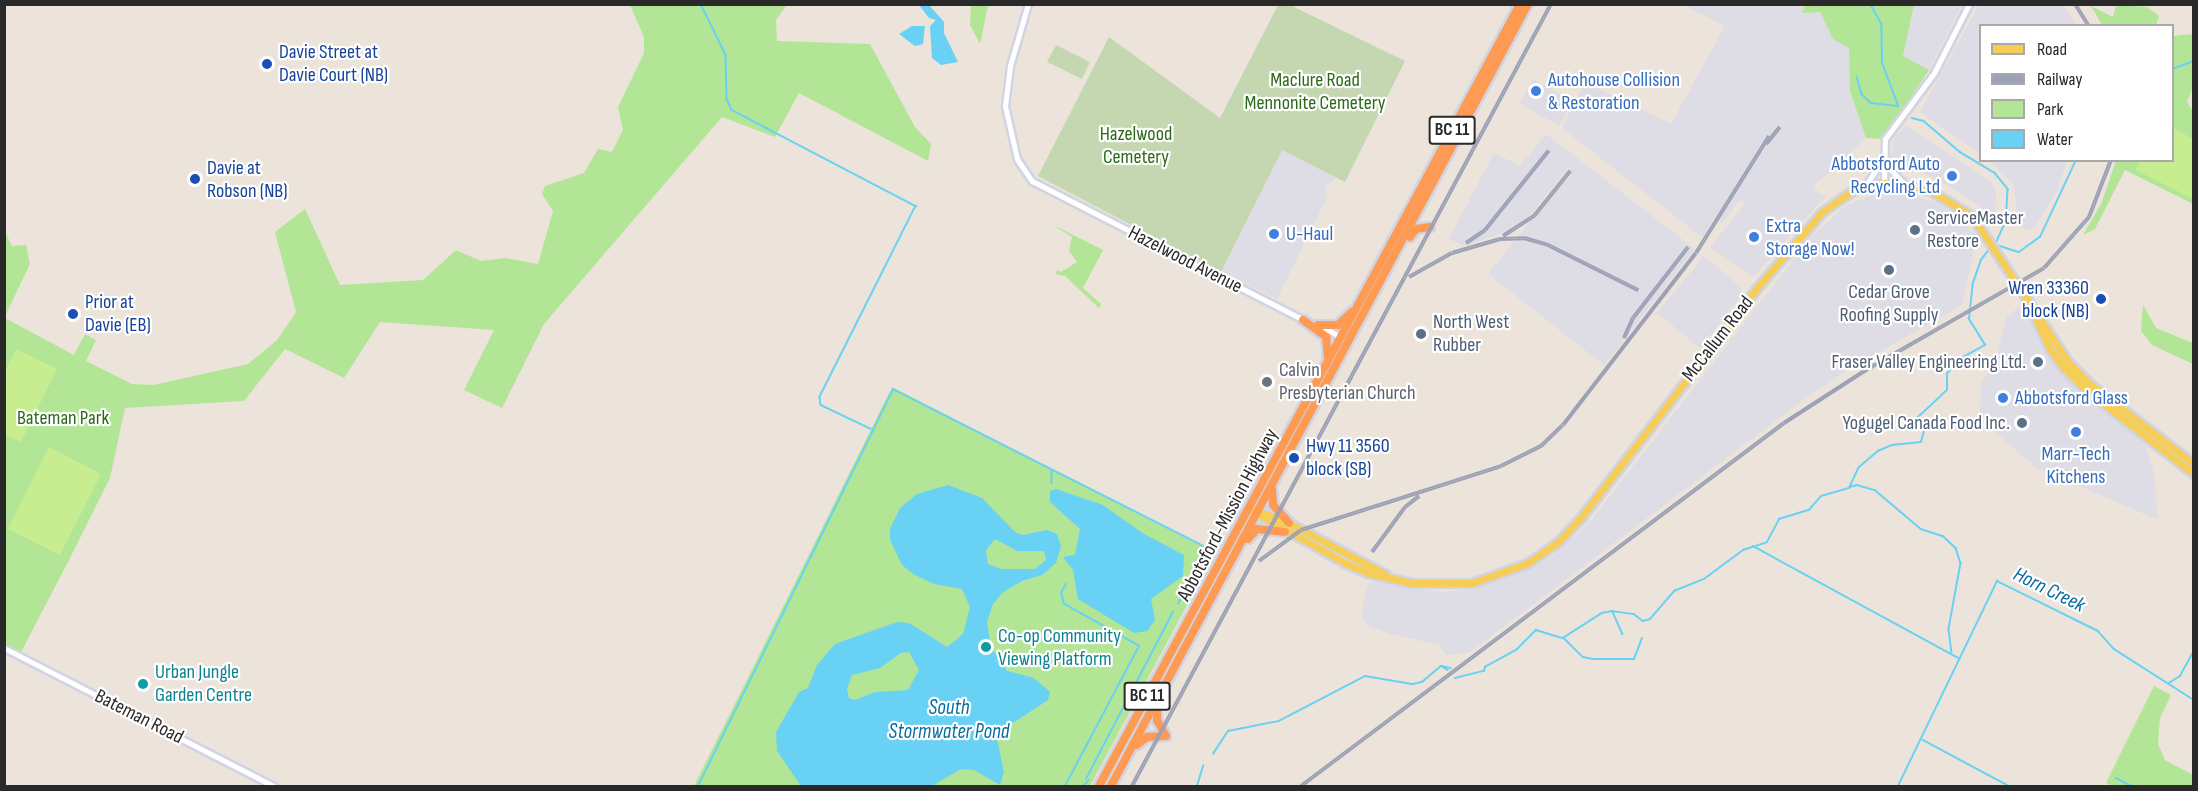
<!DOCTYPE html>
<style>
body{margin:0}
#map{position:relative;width:2198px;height:791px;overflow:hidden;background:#ece4db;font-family:"Sofia Sans Condensed",sans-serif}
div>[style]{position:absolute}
.industrial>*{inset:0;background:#dedce4}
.green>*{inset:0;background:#b2e595}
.cemetery>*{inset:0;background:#c4d7b1}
.pitch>*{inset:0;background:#c8ed90}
.water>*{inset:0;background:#69d1f3}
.stream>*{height:1.5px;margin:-0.75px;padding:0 0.75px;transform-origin:0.75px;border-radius:0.75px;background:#69d1f3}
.roads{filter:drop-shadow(2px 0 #d0d4e3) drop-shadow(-2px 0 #d0d4e3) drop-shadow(0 2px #d0d4e3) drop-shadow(0 -2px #d0d4e3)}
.minor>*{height:5px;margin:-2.5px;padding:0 2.5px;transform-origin:2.5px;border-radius:2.5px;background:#fff}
.major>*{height:7px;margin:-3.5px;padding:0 3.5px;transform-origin:3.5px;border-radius:3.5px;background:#f6cd56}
.highway>*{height:8px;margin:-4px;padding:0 4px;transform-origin:4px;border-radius:4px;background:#ff9a53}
.rail>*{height:4px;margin-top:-2px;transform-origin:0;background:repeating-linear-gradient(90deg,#fff 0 4.5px,#9da1b5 0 9px);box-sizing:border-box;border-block:2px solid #9da1b5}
.dots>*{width:16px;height:16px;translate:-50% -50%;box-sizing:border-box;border:3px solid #fff;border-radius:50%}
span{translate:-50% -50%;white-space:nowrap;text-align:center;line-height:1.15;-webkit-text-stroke:4.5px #fff;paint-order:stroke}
.shield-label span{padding:2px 4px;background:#fff;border:2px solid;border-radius:4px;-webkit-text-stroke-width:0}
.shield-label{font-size:18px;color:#292929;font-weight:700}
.transit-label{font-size:20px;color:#164399}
.left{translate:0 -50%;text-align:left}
.right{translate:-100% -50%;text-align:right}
.park-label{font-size:20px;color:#2a6917}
.shop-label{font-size:20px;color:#366cbe}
.service-label{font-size:20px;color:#4e5e75}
.street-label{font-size:20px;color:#292929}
.worship-label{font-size:20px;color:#5b616d}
.culture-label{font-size:20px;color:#0d838f}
.water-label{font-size:21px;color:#086e9f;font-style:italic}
.frame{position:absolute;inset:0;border:6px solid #292929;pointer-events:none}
.legend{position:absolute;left:1979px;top:24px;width:195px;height:138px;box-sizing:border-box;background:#fff;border:2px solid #a9a9a9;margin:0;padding:8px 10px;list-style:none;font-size:18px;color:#292929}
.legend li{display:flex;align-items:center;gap:12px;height:30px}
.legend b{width:30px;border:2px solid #a9a9a9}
</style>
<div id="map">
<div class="industrial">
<div style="clip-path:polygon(1805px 4px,1802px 13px,1820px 12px,1833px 39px,1849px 48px,1850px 91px,1866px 138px,1813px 187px,1825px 197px,1753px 277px,1710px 247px,1745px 204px,1741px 199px,1723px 222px,1714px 217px,1703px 238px,1562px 128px,1585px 82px,1671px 124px,1725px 26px,1684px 5px)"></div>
<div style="clip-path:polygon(1914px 5px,1962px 5px,1929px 70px,1903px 56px)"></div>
<div style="clip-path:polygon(1979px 5px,2063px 5px,2076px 25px,1980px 26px,1980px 154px,1920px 112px)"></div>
<div style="clip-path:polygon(1533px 79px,1573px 101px,1559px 126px,1519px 103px)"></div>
<div style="clip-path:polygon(1906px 125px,1991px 182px,1996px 190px,1995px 218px,1958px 191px,1890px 157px,1895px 137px)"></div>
<div style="clip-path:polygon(1546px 134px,1695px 249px,1604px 365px,1488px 274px,1571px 170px,1568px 168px,1528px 218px,1509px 231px,1464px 246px,1449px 239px,1494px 153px,1520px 166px)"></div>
<div style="clip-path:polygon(1282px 149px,1337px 178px,1325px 187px,1327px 197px,1277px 299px,1221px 272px)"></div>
<div style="clip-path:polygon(1990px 161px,2067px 161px,2057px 191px,2035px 227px,2027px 230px,2018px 226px,2014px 185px)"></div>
<div style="clip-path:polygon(1896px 192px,1942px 204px,1977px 235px,1962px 305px,1851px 368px,1799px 403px,1470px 652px,1446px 655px,1439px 645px,1391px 634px,1369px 626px,1361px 617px,1367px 586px,1372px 581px,1444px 592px,1476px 588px,1544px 562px,1566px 545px,1593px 518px,1810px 238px,1845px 206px,1872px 195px)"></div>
<div style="clip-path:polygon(1704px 256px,1742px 288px,1741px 296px,1700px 348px,1657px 313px)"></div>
<div style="clip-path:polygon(2021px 306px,2061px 372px,2145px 444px,2154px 473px,2158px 520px,2035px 467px,1994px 431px,1980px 413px,1981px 384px,1995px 361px,2007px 316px)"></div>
</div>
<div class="green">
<div style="clip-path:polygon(630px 5px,787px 5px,776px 20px,777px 41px,870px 44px,915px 127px,931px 144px,928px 161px,799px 93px,775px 137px,722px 117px,544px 324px,502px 408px,464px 390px,494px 330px,380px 322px,344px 378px,285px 349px,244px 401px,125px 408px,110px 478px,69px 560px,20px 654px,4px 646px,5px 318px,74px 355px,85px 334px,96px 340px,86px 361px,132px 384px,153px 385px,248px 364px,277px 340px,296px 312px,275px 232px,305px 209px,340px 285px,423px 280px,456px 250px,481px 261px,506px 258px,538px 264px,553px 211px,542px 194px,545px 186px,584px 173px,598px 149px,612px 152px,623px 130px,618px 107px,644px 53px,644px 37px)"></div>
<div style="clip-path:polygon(971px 5px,988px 5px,980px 44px,970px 25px)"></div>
<div style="clip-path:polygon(1805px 5px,1914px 5px,1903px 56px,1929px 70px,1883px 139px,1866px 138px,1850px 91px,1849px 48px,1833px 39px,1820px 12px,1802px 13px)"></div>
<div style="clip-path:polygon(2116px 5px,2147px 7px,2159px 16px,2156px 25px,2102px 25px,2091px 6px,2113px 17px)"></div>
<div style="clip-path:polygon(2193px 34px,2193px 87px,2187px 102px,2193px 111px,2193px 204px,2125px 170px,2095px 229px,2083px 235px,2101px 204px,2116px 161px,2172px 160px,2173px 36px)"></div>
<div style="clip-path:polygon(1053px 225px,1103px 250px,1083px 288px,1101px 304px,1099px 308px,1065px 276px,1056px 274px,1057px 270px,1061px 272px,1077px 262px,1069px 251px,1072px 237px)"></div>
<div style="clip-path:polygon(4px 230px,12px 246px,26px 245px,30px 264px,5px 316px)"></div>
<div style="clip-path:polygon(2143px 305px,2156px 328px,2193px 343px,2193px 364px,2152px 345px,2141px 331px)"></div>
<div style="clip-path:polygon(892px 387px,1215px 553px,1090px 786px,694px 786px)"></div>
<div style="clip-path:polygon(2154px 686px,2171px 695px,2160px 718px,2158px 744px,2165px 760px,2193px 775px,2193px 786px,2113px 786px,2106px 783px)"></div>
</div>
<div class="cemetery">
<div style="clip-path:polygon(1278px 5px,1290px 5px,1405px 61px,1345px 182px,1282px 150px,1221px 272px,1038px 176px,1109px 37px,1220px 118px)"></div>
<div style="clip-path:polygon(1056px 45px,1090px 62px,1082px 79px,1047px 62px)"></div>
</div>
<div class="pitch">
<div style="clip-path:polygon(2173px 128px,2193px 139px,2193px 199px,2136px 170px,2140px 161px,2172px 160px)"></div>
<div style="clip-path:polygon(16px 349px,57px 369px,21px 442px,4px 434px,5px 372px)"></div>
<div style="clip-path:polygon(49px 447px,101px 474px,60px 555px,8px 529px)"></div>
</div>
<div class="water">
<div style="clip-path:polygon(919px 5px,929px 5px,944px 22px,944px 33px,958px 62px,941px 65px,932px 58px,930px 26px,936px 20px,929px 18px)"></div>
<div style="clip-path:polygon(912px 26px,925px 26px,923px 44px,915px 46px,899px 34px)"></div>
<div style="clip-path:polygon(evenodd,948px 485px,982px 498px,1015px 532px,1023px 535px,1047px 530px,1057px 534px,1061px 546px,1056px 563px,1042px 575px,1022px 581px,1003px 592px,993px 604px,987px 622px,991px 647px,1007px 671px,1034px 678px,1050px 692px,1048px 700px,996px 734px,1004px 772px,1000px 785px,974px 770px,961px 769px,932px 786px,801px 786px,777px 751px,776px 732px,799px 692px,808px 688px,817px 665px,835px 644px,897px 622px,909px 623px,947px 647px,963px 634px,970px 607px,962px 589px,934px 584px,913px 574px,902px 565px,890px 540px,890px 529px,900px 508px,917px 494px,948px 485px,995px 539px,1017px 551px,1044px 551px,1046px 560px,1035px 569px,1001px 569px,988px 564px,986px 550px,995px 539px,948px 485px,909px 652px,919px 670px,908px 690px,876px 692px,854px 700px,849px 698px,847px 689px,852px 675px,880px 668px,901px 653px,909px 652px)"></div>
<div style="clip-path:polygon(1056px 489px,1103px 505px,1144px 534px,1184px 555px,1183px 576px,1151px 599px,1155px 620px,1147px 631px,1134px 633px,1078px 599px,1073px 570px,1063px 557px,1075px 555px,1080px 529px,1050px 502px,1050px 491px)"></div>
</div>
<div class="stream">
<div style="left:701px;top:4px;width:57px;rotate:63.9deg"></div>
<div style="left:726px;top:55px;width:44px;rotate:88.7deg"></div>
<div style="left:727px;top:99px;width:12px;rotate:66deg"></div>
<div style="left:732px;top:110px;width:208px;rotate:27.6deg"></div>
<div style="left:916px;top:206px;width:214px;rotate:116.7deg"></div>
<div style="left:820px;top:397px;width:8px;rotate:83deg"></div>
<div style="left:821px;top:405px;width:55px;rotate:25.6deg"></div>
<div style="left:2172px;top:69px;width:23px;rotate:-20deg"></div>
<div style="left:1857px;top:77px;width:18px;rotate:74deg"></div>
<div style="left:1862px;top:94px;width:13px;rotate:45deg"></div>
<div style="left:1871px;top:103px;width:27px;rotate:6deg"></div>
<div style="left:1898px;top:106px;width:46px;rotate:-110.4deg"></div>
<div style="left:1882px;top:63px;width:39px;rotate:-91deg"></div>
<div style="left:1881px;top:24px;width:23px;rotate:-119deg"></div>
<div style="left:1912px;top:118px;width:12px;rotate:14deg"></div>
<div style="left:1924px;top:121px;width:48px;rotate:40.7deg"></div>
<div style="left:1960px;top:152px;width:41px;rotate:31deg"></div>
<div style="left:1995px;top:173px;width:21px;rotate:51deg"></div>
<div style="left:2008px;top:189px;width:33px;rotate:93deg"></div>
<div style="left:2006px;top:222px;width:26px;rotate:115deg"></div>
<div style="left:1997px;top:245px;width:23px;rotate:18deg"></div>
<div style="left:2019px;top:252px;width:26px;rotate:-36deg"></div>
<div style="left:2040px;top:237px;width:85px;rotate:-64.9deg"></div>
<div style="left:1052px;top:470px;width:13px;rotate:90deg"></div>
<div style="left:1850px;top:487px;width:7px;rotate:-16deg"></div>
<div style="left:1857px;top:485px;width:19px;rotate:16deg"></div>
<div style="left:1875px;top:490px;width:60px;rotate:40.3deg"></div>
<div style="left:1921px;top:529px;width:23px;rotate:18deg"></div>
<div style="left:1943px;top:536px;width:18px;rotate:43deg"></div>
<div style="left:1956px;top:548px;width:16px;rotate:72deg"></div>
<div style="left:1961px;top:563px;width:67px;rotate:100.3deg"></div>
<div style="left:1949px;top:629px;width:23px;rotate:83deg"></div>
<div style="left:1753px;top:546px;width:234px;rotate:28.6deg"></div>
<div style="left:1178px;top:604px;width:64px;rotate:-61.8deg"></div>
<div style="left:1208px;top:548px;width:57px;rotate:-54.3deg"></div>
<div style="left:1613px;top:612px;width:24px;rotate:66deg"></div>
<div style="left:1564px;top:638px;width:27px;rotate:45deg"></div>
<div style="left:1583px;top:657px;width:10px;rotate:11deg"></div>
<div style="left:1593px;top:659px;width:41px"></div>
<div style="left:1634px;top:659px;width:22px;rotate:-69deg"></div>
<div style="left:1442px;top:666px;width:9px;rotate:13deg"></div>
<div style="left:1455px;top:678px;width:30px;rotate:-14deg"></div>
<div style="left:1484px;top:671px;width:4px;rotate:-76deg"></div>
<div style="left:1485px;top:667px;width:37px;rotate:-29deg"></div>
<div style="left:1517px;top:649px;width:27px;rotate:-45deg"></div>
<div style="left:1536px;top:630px;width:28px;rotate:17deg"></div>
<div style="left:1563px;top:638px;width:46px;rotate:-32.7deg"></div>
<div style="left:1602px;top:613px;width:10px;rotate:-11deg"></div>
<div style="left:1612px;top:611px;width:22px;rotate:8deg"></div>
<div style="left:1634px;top:614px;width:11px;rotate:38deg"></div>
<div style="left:1643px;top:621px;width:7px;rotate:-16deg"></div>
<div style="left:1650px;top:619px;width:37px;rotate:-49deg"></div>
<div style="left:1674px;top:591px;width:32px;rotate:-22deg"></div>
<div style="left:1704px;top:579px;width:49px;rotate:-36.6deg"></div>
<div style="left:1743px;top:550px;width:25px;rotate:-18deg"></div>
<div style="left:1767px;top:542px;width:26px;rotate:-62deg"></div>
<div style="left:1779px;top:519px;width:31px;rotate:-17deg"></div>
<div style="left:1809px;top:510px;width:18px;rotate:-49deg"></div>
<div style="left:1821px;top:496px;width:29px;rotate:-16deg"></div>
<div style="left:1849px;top:488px;width:23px;rotate:-65deg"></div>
<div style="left:1859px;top:467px;width:25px;rotate:-40deg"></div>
<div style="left:1878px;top:451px;width:15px;rotate:-23deg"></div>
<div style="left:1892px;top:445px;width:29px;rotate:-6deg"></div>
<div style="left:1921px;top:442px;width:11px;rotate:-75deg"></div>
<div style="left:1924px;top:431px;width:8px;rotate:-140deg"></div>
<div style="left:1918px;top:426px;width:8px;rotate:-97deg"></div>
<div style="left:1917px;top:418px;width:41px;rotate:-43deg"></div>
<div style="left:1947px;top:390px;width:16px;rotate:-90deg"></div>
<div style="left:1947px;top:374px;width:18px;rotate:-52deg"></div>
<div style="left:1958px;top:360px;width:31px;rotate:-29deg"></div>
<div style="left:1985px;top:345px;width:31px;rotate:-122deg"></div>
<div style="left:1969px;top:319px;width:36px;rotate:-84deg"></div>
<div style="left:1973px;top:283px;width:24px;rotate:-71deg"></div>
<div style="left:1981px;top:260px;width:15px;rotate:-53deg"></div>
<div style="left:2169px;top:683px;width:13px;rotate:-32deg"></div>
<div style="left:2180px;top:676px;width:29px;rotate:-61deg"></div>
<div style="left:1923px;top:740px;width:98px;rotate:28.1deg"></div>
<div style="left:1213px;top:754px;width:27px;rotate:-57deg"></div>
<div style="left:1228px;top:731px;width:52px;rotate:-11.1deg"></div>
<div style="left:1279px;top:721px;width:97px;rotate:-27.6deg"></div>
<div style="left:1365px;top:676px;width:49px;rotate:9.5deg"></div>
<div style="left:1413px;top:684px;width:9px;rotate:-13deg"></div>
<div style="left:1422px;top:682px;width:25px;rotate:-40deg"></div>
<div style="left:1441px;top:666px;width:8px;rotate:30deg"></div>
<div style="left:2116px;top:778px;width:18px;rotate:27deg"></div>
<div style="left:1086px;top:779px;width:188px;rotate:-62.5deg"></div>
<div style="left:698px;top:786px;width:442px;rotate:-63.8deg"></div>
<div style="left:893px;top:389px;width:353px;rotate:26.8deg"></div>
<div style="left:1065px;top:786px;width:158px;rotate:-62.1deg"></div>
<div style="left:1139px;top:646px;width:86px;rotate:-150.8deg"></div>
<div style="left:1064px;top:604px;width:11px;rotate:-105deg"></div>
<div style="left:1061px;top:593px;width:10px;rotate:-61deg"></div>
<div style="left:1083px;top:786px;width:8px;rotate:-45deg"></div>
<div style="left:1197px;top:786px;width:21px;rotate:-73deg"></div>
<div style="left:1898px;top:786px;width:228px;rotate:-64.2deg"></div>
<div style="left:1997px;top:581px;width:113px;rotate:26.3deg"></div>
<div style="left:2098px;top:631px;width:24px;rotate:48deg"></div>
<div style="left:2114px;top:649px;width:95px;rotate:32.5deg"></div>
</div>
<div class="roads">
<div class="minor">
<div style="left:1028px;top:4px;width:65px;rotate:106.2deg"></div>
<div style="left:1010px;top:66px;width:40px;rotate:97.1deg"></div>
<div style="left:1005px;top:106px;width:54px;rotate:77.2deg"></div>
<div style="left:1017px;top:159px;width:27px;rotate:56deg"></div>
<div style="left:1032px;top:181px;width:308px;rotate:27.1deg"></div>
<div style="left:1883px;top:162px;width:30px;rotate:46deg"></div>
<div style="left:1884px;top:183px;width:44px;rotate:-88.7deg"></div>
<div style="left:1885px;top:139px;width:82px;rotate:-53.4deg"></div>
<div style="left:1934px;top:73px;width:77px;rotate:-63.1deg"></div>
<div style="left:1866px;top:185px;width:27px;rotate:-57deg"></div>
<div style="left:1320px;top:326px;width:24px;rotate:28deg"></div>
<div style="left:4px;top:648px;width:303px;rotate:27.1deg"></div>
</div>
<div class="major">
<div style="left:2029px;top:304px;width:50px;rotate:65deg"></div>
<div style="left:2050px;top:349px;width:24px;rotate:54deg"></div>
<div style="left:2064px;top:368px;width:31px;rotate:45deg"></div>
<div style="left:2086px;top:390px;width:137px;rotate:37.9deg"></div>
<div style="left:1251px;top:510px;width:108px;rotate:29.4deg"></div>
<div style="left:1345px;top:563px;width:25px;rotate:23deg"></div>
<div style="left:1368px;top:573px;width:45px;rotate:12.8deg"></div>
<div style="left:1412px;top:583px;width:60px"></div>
<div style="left:1472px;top:583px;width:59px;rotate:-19.7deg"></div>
<div style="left:1528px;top:563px;width:38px;rotate:-35deg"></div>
<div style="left:1559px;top:541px;width:34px;rotate:-47deg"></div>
<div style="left:1582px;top:516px;width:286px;rotate:-52.5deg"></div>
<div style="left:1756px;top:289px;width:101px;rotate:-49.4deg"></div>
<div style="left:1822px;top:212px;width:38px;rotate:-35deg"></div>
<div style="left:1853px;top:190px;width:32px;rotate:-13deg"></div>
<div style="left:1884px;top:183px;width:48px;rotate:9.7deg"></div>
<div style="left:1931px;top:191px;width:48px;rotate:31.4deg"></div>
<div style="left:1972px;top:216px;width:176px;rotate:56.6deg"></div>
<div style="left:2069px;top:363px;width:31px;rotate:45deg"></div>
<div style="left:2091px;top:385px;width:130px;rotate:37.5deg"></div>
<div style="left:1254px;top:510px;width:37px;rotate:20deg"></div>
<div style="left:1289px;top:523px;width:109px;rotate:28deg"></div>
</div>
<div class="highway">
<div style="left:1410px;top:237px;width:10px;rotate:-53deg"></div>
<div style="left:1416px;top:229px;width:14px;rotate:-8deg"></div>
<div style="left:1303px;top:320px;width:29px;rotate:36deg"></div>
<div style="left:1326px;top:337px;width:21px;rotate:85deg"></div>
<div style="left:1318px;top:325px;width:20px"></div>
<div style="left:1338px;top:325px;width:19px;rotate:-43deg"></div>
<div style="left:1272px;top:489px;width:16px;rotate:86deg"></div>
<div style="left:1273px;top:505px;width:24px;rotate:48deg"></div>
<div style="left:1248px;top:539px;width:13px;rotate:-48deg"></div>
<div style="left:1257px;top:529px;width:28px;rotate:6deg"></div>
<div style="left:1157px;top:704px;width:16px;rotate:90deg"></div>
<div style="left:1157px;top:720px;width:18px;rotate:61deg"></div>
<div style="left:1137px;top:745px;width:13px;rotate:-39deg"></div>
<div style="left:1147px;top:737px;width:19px;rotate:-3deg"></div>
<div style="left:1099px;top:786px;width:888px;rotate:-61.7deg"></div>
<div style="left:1111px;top:786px;width:886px;rotate:-61.93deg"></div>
</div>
</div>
<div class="rail">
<div style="left:2075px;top:4px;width:26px;rotate:58deg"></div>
<div style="left:1766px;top:144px;width:22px;rotate:-51deg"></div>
<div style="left:1503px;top:236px;width:37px;rotate:-33deg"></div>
<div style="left:1534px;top:216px;width:58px;rotate:-51.3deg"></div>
<div style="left:1466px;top:243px;width:23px;rotate:-34deg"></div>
<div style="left:1485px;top:230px;width:102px;rotate:-51.3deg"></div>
<div style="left:1409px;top:277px;width:49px;rotate:-29.2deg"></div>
<div style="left:1452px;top:253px;width:50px;rotate:-16.3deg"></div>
<div style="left:1500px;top:239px;width:24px;rotate:-2deg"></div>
<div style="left:1524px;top:238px;width:25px;rotate:16deg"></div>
<div style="left:1548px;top:245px;width:101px;rotate:26.6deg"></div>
<div style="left:1624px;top:338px;width:22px;rotate:-66deg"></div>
<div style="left:1633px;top:318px;width:90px;rotate:-52.2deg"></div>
<div style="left:1372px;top:552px;width:56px;rotate:-53.7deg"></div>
<div style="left:1405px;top:507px;width:18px;rotate:-38deg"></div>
<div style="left:1259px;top:561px;width:52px;rotate:-36.4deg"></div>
<div style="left:1301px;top:530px;width:210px;rotate:-17.7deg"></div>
<div style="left:1501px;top:466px;width:45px;rotate:-26.6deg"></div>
<div style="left:1541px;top:446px;width:30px;rotate:-44deg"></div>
<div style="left:1563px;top:425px;width:217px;rotate:-52.3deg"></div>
<div style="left:1696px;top:253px;width:138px;rotate:-58deg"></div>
<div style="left:1132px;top:786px;width:887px;rotate:-61.82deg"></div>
<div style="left:1301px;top:786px;width:604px;rotate:-36.93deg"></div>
<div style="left:1784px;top:423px;width:98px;rotate:-32.9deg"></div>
<div style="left:1866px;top:370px;width:205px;rotate:-29.8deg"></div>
<div style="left:2044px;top:268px;width:68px;rotate:-48.6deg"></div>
<div style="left:2089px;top:217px;width:61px;rotate:-68.9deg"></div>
</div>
<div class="dots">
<div style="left:267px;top:64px;background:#1a4fb4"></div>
<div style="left:1536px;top:91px;background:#3f7fe0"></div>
<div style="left:1952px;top:176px;background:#3f7fe0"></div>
<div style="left:195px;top:179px;background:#1a4fb4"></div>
<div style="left:1915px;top:230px;background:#5c6f8a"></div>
<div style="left:1274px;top:234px;background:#3f7fe0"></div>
<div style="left:1754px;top:237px;background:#3f7fe0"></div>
<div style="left:1889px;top:270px;background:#5c6f8a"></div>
<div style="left:2101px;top:299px;background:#1a4fb4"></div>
<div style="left:73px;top:314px;background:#1a4fb4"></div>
<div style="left:1421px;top:334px;background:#5c6f8a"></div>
<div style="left:2038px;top:362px;background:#5c6f8a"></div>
<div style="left:1267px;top:382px;background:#6b7280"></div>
<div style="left:2003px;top:398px;background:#3f7fe0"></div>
<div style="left:2022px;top:423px;background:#5c6f8a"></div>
<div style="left:2076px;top:432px;background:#3f7fe0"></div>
<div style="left:1294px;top:458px;background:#1a4fb4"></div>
<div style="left:986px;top:647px;background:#0f9aa8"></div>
<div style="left:143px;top:684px;background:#0f9aa8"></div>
</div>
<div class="shield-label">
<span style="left:1452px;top:130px">BC 11</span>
<span style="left:1147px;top:696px">BC 11</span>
</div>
<div class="transit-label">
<span class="left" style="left:279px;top:64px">Davie Street at<br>Davie Court (NB)</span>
<span class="left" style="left:207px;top:180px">Davie at<br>Robson (NB)</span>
<span class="right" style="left:2089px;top:300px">Wren 33360<br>block (NB)</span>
<span class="left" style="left:85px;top:314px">Prior at<br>Davie (EB)</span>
<span class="left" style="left:1306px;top:458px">Hwy 11 3560<br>block (SB)</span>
</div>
<div class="park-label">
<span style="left:1315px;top:92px">Maclure Road<br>Mennonite Cemetery</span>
<span style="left:1136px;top:146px">Hazelwood<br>Cemetery</span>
<span style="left:63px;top:418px">Bateman Park</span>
</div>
<div class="shop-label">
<span class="left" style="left:1548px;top:92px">Autohouse Collision<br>&amp; Restoration</span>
<span class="right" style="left:1940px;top:176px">Abbotsford Auto<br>Recycling Ltd</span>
<span class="left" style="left:1766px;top:238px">Extra<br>Storage Now!</span>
<span class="left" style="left:1286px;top:234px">U-Haul</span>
<span class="left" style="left:2015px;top:398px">Abbotsford Glass</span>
<span style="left:2076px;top:466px">Marr-Tech<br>Kitchens</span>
</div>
<div class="service-label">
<span class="left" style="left:1927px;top:230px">ServiceMaster<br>Restore</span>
<span style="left:1889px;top:304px">Cedar Grove<br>Roofing Supply</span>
<span class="left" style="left:1433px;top:334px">North West<br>Rubber</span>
<span class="right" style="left:2026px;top:362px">Fraser Valley Engineering Ltd.</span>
<span class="right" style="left:2010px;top:423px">Yogugel Canada Food Inc.</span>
</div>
<div class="street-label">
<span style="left:1185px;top:260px;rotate:27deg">Hazelwood Avenue</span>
<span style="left:1718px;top:339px;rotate:-52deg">McCallum Road</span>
<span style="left:1228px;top:515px;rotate:-62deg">Abbotsford-Mission Highway</span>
<span style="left:139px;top:717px;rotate:27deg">Bateman Road</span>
</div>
<div class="worship-label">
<span class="left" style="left:1279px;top:382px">Calvin<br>Presbyterian Church</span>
</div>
<div class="culture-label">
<span class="left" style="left:998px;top:648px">Co-op Community<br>Viewing Platform</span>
<span class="left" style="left:155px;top:684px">Urban Jungle<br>Garden Centre</span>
</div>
<div class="water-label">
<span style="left:2049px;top:590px;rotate:26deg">Horn Creek</span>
<span style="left:949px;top:720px">South<br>Stormwater Pond</span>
</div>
<div class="frame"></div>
<ul class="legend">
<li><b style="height:8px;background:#f6cd56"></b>Road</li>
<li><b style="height:8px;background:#9da1b5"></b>Railway</li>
<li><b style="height:16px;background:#b2e595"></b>Park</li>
<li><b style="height:16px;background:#69d1f3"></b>Water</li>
</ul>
</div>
